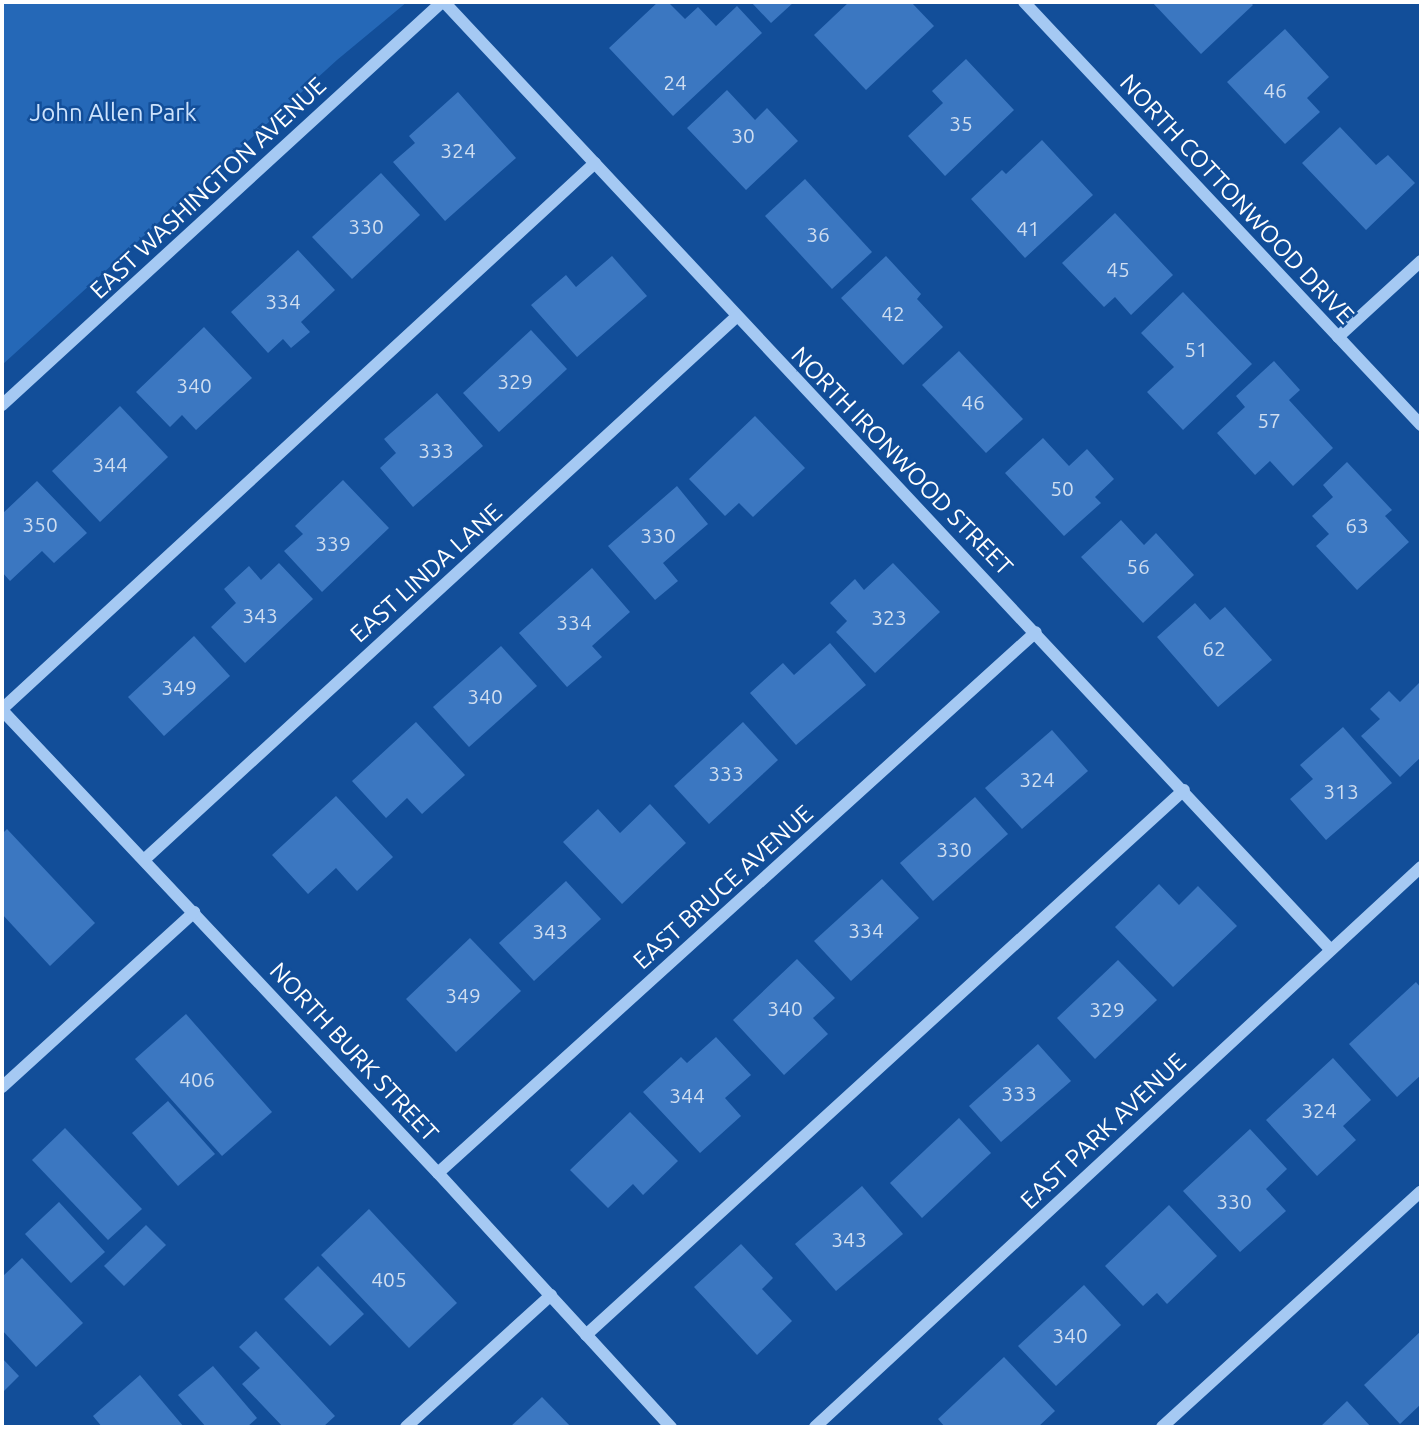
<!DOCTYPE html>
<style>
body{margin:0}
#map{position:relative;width:1423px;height:1429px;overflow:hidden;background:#124e99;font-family:Ubuntu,sans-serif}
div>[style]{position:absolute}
.green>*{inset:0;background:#2568b7}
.building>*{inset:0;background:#3b77c1}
.minor>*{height:12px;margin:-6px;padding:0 6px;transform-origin:6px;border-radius:6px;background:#a5c9f3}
span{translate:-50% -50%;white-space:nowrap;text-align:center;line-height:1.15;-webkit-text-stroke:5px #124e99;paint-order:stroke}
.number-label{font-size:21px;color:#ceddf0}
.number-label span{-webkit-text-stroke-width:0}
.park-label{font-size:24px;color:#cde3fd}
.street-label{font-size:24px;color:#fff}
.frame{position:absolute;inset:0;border:4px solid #fff;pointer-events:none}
</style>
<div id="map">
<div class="green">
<div style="clip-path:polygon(2px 2px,407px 2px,337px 60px,2px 365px)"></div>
</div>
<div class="building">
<div style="clip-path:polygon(658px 2px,668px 2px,685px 19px,698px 7px,716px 26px,737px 6px,762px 33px,673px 116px,609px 48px)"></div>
<div style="clip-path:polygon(751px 2px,794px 2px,771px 23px)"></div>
<div style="clip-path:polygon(849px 2px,911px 2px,934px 26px,866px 90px,814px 35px)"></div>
<div style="clip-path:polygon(1152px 2px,1250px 2px,1253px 5px,1201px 54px)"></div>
<div style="clip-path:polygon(1285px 29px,1329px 77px,1307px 98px,1320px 112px,1285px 144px,1227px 82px)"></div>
<div style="clip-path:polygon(966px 59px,1014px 110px,945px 176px,908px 136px,943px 103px,932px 91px)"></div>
<div style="clip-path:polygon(727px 90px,755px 120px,767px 108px,798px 141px,746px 190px,687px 128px)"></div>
<div style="clip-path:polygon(458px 92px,516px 158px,445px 221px,393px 162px,415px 143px,409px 136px)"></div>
<div style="clip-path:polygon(1340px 127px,1376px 165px,1388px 155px,1415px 183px,1366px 230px,1302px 163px)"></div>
<div style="clip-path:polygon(1042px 140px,1093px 195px,1025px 258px,971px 199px,1002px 170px,1006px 174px)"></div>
<div style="clip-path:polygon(381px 173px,420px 215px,352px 279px,312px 237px)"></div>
<div style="clip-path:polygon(805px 179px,872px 252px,832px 289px,765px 216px)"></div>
<div style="clip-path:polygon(1115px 213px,1173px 275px,1131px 315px,1115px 297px,1104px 307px,1062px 263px)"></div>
<div style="clip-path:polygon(298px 250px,335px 290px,301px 322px,310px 332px,291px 348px,283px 339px,268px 353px,231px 312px)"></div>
<div style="clip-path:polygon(612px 256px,647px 296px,577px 357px,531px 305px,566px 275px,576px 287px)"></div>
<div style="clip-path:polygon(886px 256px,921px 294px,917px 299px,943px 327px,903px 365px,841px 298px)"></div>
<div style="clip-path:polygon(1183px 292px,1252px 364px,1183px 430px,1147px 392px,1174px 367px,1141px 333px)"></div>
<div style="clip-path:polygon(204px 327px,252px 378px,196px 430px,182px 415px,170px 427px,136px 392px)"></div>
<div style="clip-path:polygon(531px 330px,567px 369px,499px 432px,463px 393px)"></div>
<div style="clip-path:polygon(959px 351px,1023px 419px,986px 453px,922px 385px)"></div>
<div style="clip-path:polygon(1274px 361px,1300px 390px,1289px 400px,1333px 448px,1293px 486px,1270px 461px,1255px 475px,1217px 433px,1245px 407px,1236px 396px)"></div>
<div style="clip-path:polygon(437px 393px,483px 446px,413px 507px,380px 468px,396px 453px,384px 439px)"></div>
<div style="clip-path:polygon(120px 406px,168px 457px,100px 522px,52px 471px)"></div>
<div style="clip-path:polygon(755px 416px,805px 468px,753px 517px,739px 503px,725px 516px,689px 479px)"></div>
<div style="clip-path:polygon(1043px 438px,1069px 466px,1087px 449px,1114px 479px,1095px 497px,1101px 503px,1064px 536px,1005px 473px)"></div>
<div style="clip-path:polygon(1347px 462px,1392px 510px,1385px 516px,1409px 542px,1357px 590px,1316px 546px,1329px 534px,1312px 516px,1333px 497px,1323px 485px)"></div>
<div style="clip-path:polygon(343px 480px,389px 528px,322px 592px,284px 551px,303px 534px,295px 526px)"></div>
<div style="clip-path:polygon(37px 481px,87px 533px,54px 563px,42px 551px,10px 581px,2px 572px,2px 514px)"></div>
<div style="clip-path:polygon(677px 486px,708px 524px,663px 563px,678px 581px,655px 600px,608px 546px)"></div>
<div style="clip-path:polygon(1121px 520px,1144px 545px,1156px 533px,1194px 575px,1143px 623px,1081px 557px)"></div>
<div style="clip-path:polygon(279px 563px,313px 599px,245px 663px,211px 627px,236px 603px,224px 589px,249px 566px,261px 580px)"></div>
<div style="clip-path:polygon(893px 563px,940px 612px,875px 673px,836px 632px,847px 621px,830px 603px,855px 579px,864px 590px)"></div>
<div style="clip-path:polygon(592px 568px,630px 612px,592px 646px,602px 657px,567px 687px,519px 633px)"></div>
<div style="clip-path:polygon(1195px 603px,1210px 620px,1225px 607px,1272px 660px,1218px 707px,1157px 637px)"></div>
<div style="clip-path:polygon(194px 636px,230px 676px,164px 736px,128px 697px)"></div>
<div style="clip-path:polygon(830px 643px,866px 685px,796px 745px,750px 693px,783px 663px,794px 675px)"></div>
<div style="clip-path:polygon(501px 646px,537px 686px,469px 747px,433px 707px)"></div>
<div style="clip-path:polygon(1421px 681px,1421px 757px,1400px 777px,1361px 736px,1380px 719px,1370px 709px,1389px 691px,1400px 702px)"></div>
<div style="clip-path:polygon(416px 722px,465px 775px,422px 814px,407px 798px,386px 818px,352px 781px)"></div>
<div style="clip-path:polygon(743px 722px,778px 760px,709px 824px,674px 786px)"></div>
<div style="clip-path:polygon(1343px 727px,1392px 783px,1326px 840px,1290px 799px,1313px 779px,1300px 765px)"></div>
<div style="clip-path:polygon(1052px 730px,1088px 771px,1022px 829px,985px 788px)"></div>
<div style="clip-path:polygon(336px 796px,393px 857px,357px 891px,336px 868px,308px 894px,272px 855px)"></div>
<div style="clip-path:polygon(975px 797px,1008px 834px,933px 901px,900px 863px)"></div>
<div style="clip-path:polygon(650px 804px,686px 843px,622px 904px,563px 842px,598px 809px,620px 833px)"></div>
<div style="clip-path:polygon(7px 829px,95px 923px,50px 966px,2px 914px,2px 834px)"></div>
<div style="clip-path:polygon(882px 879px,919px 918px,851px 981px,814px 941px)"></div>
<div style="clip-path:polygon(566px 881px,601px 919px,534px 981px,499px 943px)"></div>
<div style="clip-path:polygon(1159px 884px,1179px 905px,1198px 886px,1237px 926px,1173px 987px,1115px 927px)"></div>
<div style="clip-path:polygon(470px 938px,521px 991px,456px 1052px,406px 999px)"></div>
<div style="clip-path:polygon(797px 959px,835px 998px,813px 1018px,828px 1034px,784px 1075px,733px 1020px)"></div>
<div style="clip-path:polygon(1118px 960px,1157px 1000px,1095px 1059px,1057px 1018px)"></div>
<div style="clip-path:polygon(1416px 982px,1421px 988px,1421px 1075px,1397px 1097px,1349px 1044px)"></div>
<div style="clip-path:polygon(186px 1014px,272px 1112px,222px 1156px,135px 1059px)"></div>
<div style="clip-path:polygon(716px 1037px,751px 1075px,725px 1098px,741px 1116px,700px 1153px,643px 1092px,681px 1057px,687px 1063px)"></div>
<div style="clip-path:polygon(1038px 1044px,1071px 1081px,1001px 1142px,969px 1106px)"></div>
<div style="clip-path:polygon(1333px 1058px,1371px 1100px,1343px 1126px,1356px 1140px,1317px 1176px,1266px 1120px)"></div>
<div style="clip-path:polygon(168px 1101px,215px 1154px,178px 1186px,132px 1133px)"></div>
<div style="clip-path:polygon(630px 1112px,678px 1161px,643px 1195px,633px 1184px,608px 1208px,570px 1170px)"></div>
<div style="clip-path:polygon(959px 1118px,991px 1153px,922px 1218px,890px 1183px)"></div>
<div style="clip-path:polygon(65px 1128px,142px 1209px,108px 1240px,32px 1160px)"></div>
<div style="clip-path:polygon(1250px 1129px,1287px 1169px,1266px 1189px,1286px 1211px,1240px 1252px,1183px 1191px)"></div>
<div style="clip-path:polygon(862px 1186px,903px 1234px,836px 1291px,795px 1244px)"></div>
<div style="clip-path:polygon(59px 1202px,105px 1252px,71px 1283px,25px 1234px)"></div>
<div style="clip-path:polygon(1169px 1205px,1217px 1256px,1167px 1304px,1157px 1293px,1143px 1306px,1105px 1266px)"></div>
<div style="clip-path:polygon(369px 1209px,457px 1303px,409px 1348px,321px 1255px)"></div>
<div style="clip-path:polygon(146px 1225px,166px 1245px,124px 1286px,104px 1266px)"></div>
<div style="clip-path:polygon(741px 1244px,773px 1278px,762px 1289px,792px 1321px,757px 1355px,694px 1287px)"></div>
<div style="clip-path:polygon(22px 1258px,83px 1323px,36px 1367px,2px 1330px,2px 1277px)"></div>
<div style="clip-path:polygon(318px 1266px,364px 1314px,330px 1346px,284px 1299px)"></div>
<div style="clip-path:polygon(1084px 1285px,1121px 1325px,1056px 1386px,1018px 1346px)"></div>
<div style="clip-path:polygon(256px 1331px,335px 1416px,323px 1427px,283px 1427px,242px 1384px,260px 1368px,239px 1347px)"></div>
<div style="clip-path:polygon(1421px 1331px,1421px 1404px,1400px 1424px,1364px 1385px)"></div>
<div style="clip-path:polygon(1004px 1357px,1055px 1411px,1038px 1427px,945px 1427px,938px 1419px)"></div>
<div style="clip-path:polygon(2px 1358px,19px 1376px,2px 1393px)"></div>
<div style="clip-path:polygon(213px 1366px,257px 1418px,247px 1427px,206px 1427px,178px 1395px)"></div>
<div style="clip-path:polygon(140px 1375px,184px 1427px,102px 1427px,93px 1416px)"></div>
<div style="clip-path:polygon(542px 1397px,571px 1427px,510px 1427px)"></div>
<div style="clip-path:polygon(1347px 1401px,1371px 1427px,1320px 1427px)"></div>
</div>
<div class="minor">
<div style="left:444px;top:2px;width:1297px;rotate:46.91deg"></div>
<div style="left:1024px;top:2px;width:580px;rotate:46.82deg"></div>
<div style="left:1338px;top:337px;width:113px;rotate:-42.5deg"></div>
<div style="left:2px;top:405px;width:597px;rotate:-42.49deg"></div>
<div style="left:2px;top:709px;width:806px;rotate:-42.64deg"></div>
<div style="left:2px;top:710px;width:636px;rotate:46.72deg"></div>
<div style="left:438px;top:1173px;width:345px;rotate:47.5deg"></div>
<div style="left:145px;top:859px;width:802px;rotate:-42.52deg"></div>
<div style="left:2px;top:1087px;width:260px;rotate:-42.3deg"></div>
<div style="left:438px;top:1173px;width:806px;rotate:-42.14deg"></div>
<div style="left:586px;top:1335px;width:809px;rotate:-42.35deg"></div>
<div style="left:406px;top:1427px;width:196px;rotate:-42.3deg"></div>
<div style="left:815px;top:1427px;width:825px;rotate:-42.74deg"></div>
<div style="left:1162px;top:1427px;width:350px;rotate:-42.3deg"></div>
</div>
<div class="number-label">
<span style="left:675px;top:82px">24</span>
<span style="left:1275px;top:90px">46</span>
<span style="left:961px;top:123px">35</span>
<span style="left:743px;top:135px">30</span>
<span style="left:458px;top:150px">324</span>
<span style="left:366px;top:226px">330</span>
<span style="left:1028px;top:228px">41</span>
<span style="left:818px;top:234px">36</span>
<span style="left:1118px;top:269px">45</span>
<span style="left:283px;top:301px">334</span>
<span style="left:893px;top:313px">42</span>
<span style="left:1196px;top:349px">51</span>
<span style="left:515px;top:381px">329</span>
<span style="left:194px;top:385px">340</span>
<span style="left:973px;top:402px">46</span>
<span style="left:1269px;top:420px">57</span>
<span style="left:436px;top:450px">333</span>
<span style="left:110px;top:464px">344</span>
<span style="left:1062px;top:488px">50</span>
<span style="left:40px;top:524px">350</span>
<span style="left:1357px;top:525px">63</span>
<span style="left:658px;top:535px">330</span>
<span style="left:333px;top:543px">339</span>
<span style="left:1138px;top:566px">56</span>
<span style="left:260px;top:615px">343</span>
<span style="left:889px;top:617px">323</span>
<span style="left:574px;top:622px">334</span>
<span style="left:1214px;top:648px">62</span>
<span style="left:179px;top:687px">349</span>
<span style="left:485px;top:696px">340</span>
<span style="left:726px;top:773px">333</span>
<span style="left:1037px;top:779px">324</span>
<span style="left:1341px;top:791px">313</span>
<span style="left:954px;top:849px">330</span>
<span style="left:866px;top:930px">334</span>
<span style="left:550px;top:931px">343</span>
<span style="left:463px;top:995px">349</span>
<span style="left:785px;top:1008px">340</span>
<span style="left:1107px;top:1009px">329</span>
<span style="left:197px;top:1079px">406</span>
<span style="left:1019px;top:1093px">333</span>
<span style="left:687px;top:1095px">344</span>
<span style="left:1319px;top:1110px">324</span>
<span style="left:1234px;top:1201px">330</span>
<span style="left:849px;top:1239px">343</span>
<span style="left:389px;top:1279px">405</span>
<span style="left:1070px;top:1335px">340</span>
</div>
<div class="park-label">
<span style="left:113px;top:113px">John Allen Park</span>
</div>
<div class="street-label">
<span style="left:208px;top:188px;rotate:-43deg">EAST WASHINGTON AVENUE</span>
<span style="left:1237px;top:199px;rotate:47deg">NORTH COTTONWOOD DRIVE</span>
<span style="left:902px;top:461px;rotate:46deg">NORTH IRONWOOD STREET</span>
<span style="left:426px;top:573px;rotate:-42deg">EAST LINDA LANE</span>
<span style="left:723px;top:887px;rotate:-42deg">EAST BRUCE AVENUE</span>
<span style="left:354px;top:1052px;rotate:47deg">NORTH BURK STREET</span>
<span style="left:1103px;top:1131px;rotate:-43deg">EAST PARK AVENUE</span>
</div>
<div class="frame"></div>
</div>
